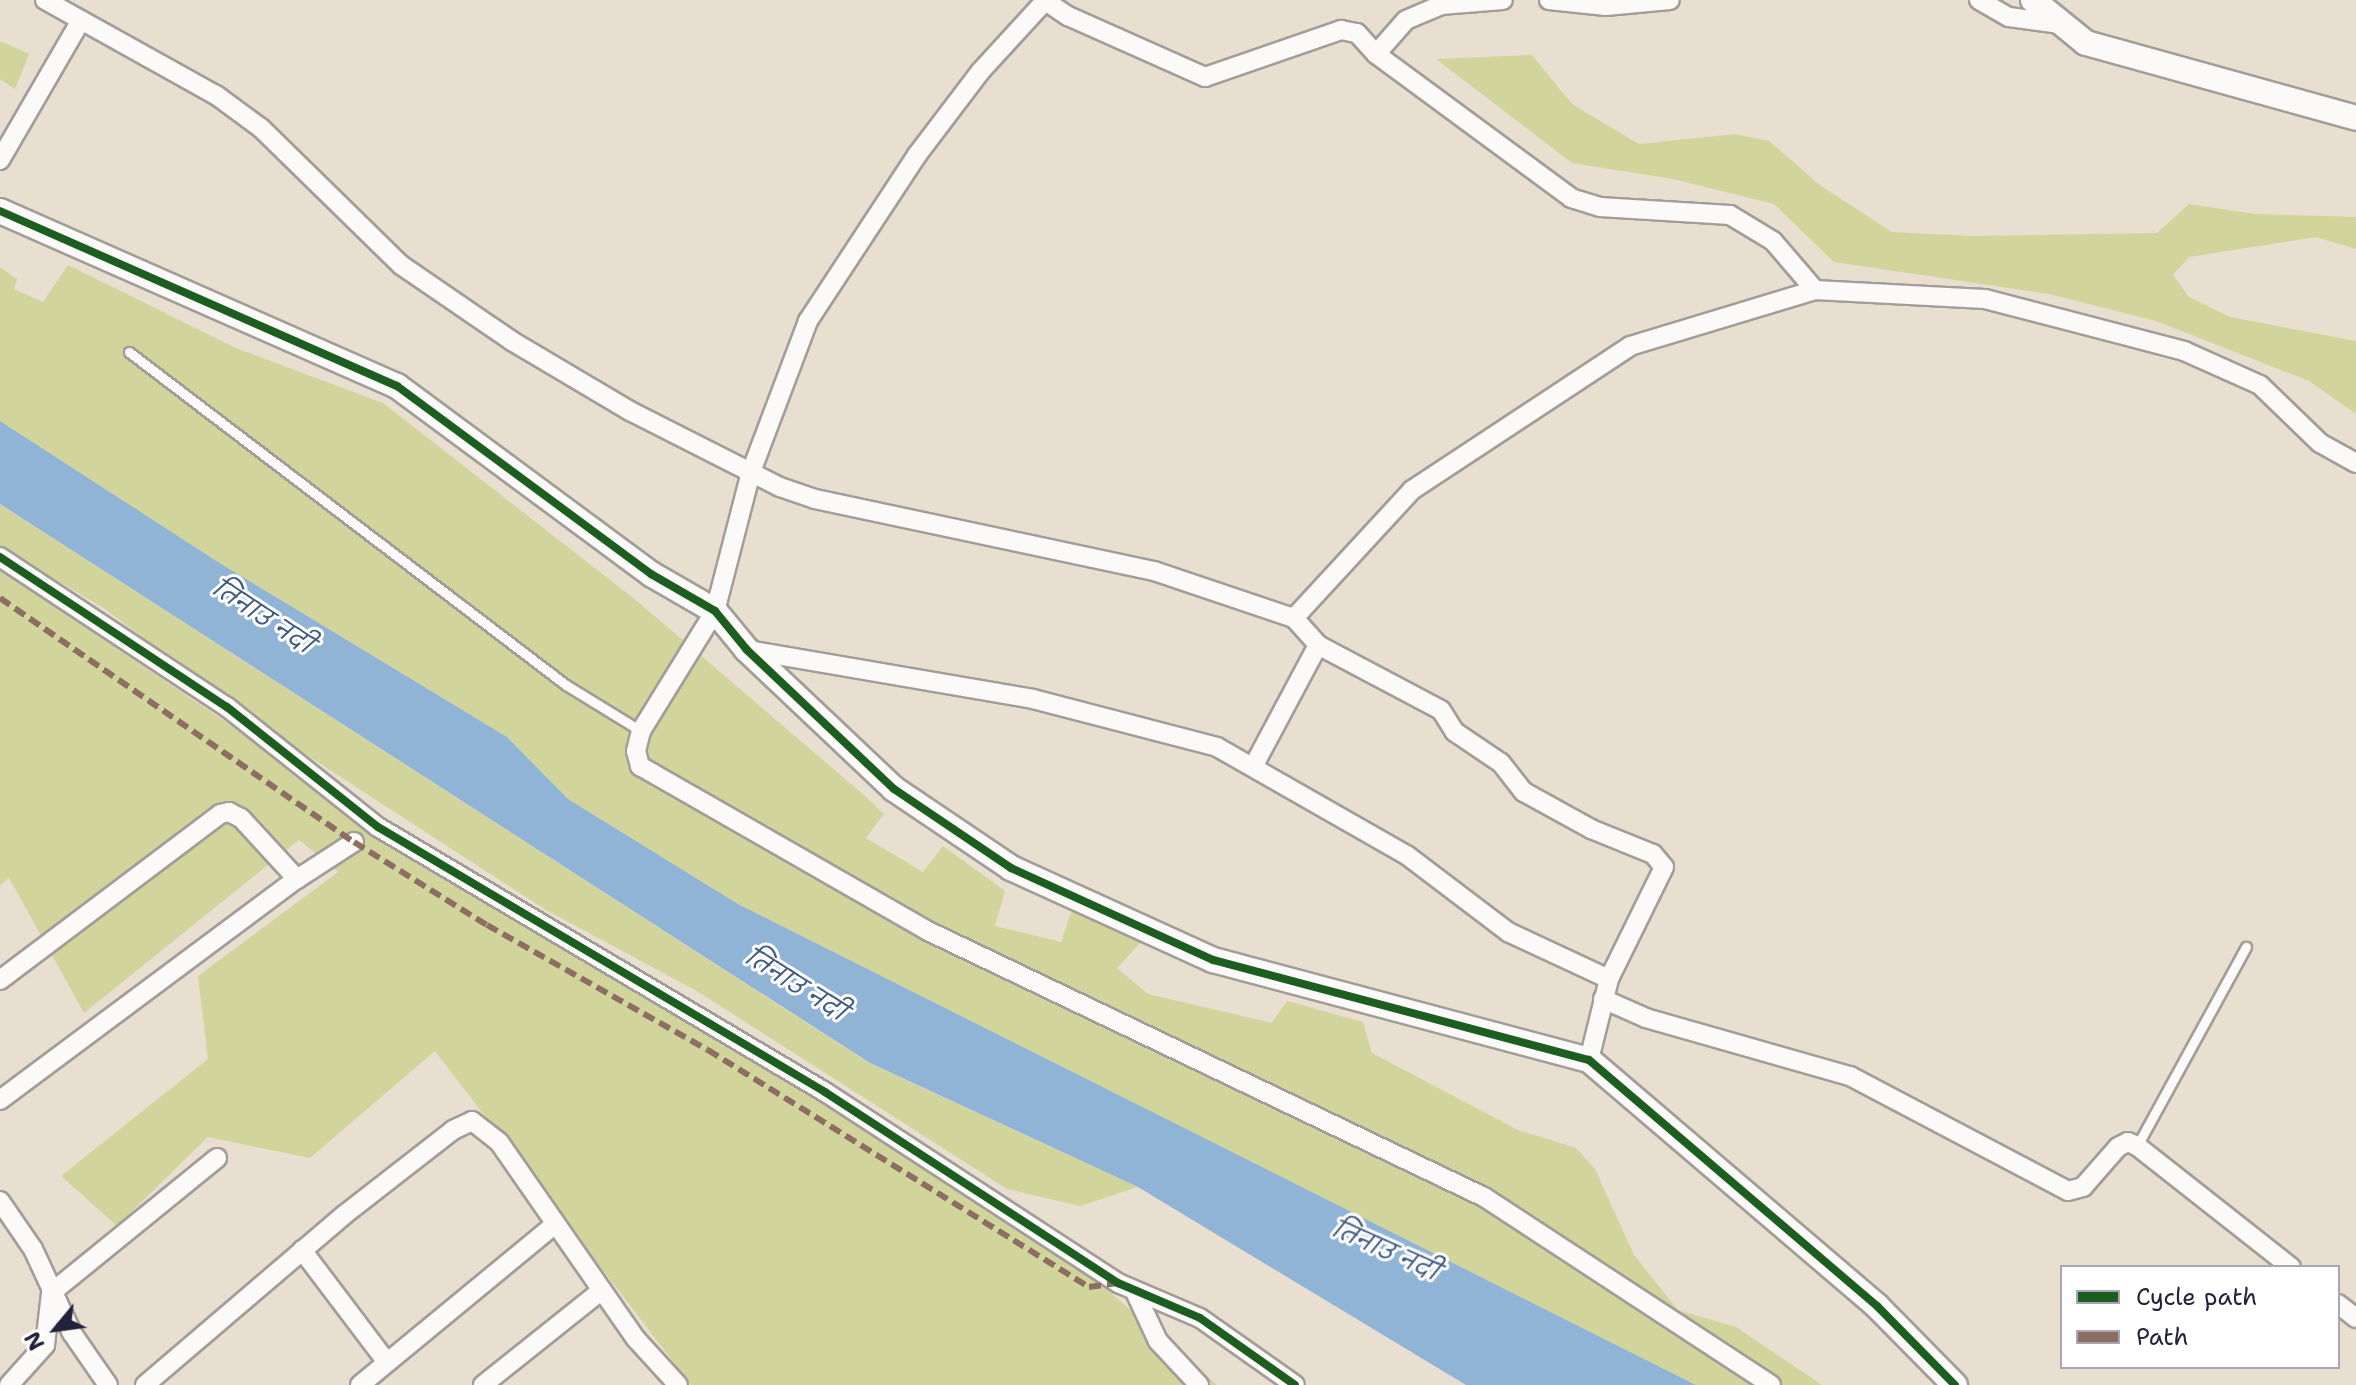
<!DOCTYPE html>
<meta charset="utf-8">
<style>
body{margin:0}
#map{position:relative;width:2356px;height:1385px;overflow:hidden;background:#e8dfd0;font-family:"Shantell Sans","Playpen Sans Deva",sans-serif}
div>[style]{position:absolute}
.green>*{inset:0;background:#d2d59b}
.water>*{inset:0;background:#8fb4d5}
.roads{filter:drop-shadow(2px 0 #a29d98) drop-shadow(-2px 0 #a29d98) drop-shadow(0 2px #a29d98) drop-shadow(0 -2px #a29d98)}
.service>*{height:9px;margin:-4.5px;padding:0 4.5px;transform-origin:4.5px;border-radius:4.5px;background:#fcfaf8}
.minor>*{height:18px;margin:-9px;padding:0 9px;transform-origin:9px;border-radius:9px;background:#fcfaf8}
.tertiary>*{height:24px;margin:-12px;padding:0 12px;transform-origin:12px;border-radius:12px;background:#fcfaf8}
.quiet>*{height:6px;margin-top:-3px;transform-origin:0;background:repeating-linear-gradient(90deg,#8d6e63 0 12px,transparent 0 18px)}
.cycleway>*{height:8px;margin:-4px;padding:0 4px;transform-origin:4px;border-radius:4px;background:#1b5e20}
span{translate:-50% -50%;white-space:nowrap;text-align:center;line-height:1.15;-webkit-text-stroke:6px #fff;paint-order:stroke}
.water-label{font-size:24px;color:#425b81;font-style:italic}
.legend{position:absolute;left:2060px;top:1265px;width:280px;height:104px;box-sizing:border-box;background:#fff;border:2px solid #a7a7b1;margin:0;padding:10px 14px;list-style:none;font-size:24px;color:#22223b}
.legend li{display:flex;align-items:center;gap:16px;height:40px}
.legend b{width:40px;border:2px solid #a7a7b1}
.north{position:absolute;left:16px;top:1289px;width:80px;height:80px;-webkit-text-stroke:6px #fff;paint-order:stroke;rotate:241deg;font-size:22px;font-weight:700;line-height:32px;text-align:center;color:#22223b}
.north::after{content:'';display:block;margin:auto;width:28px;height:36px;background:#22223b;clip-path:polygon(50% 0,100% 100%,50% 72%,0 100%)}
</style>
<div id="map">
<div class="green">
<div style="clip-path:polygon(0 41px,29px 54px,15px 89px,0 79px)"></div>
<div style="clip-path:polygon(1532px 55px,1572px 104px,1639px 144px,1735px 134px,1769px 141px,1821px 186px,1892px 232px,1974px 236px,2157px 233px,2189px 204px,2255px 214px,2356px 217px,2356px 249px,2316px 237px,2189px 257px,2173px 275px,2189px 297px,2230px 317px,2356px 341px,2356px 414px,2309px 381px,2156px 321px,2049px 294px,1834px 262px,1774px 204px,1673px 179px,1572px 163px,1436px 59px)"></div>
<div style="clip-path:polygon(68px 265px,236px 348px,383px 403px,637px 601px,865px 796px,884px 814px,866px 838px,923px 872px,943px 846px,1005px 891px,995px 926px,1061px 942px,1072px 910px,1142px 941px,1117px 968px,1148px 994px,1272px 1023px,1287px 1001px,1363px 1022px,1372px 1053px,1518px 1130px,1576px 1148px,1595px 1169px,1634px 1255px,1678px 1310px,1736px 1327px,1822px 1385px,1696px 1385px,738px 904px,568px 799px,507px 737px,218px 562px,0 421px,0 267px,17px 279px,14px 289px,43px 302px)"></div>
<div style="clip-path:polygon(0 504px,869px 1063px,1138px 1187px,1080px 1206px,1007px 1189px,695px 990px,546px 910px,259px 724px,102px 607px,0 547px)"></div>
<div style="clip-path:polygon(0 570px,409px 845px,644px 977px,981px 1180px,1217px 1385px,691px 1385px,435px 1051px,310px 1158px,208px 1137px,117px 1226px,61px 1176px,208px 1059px,198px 976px,338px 872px,299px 840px,84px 1013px,9px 878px,0 885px)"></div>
</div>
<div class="water">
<div style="clip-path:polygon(0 421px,218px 562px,507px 737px,568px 799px,738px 904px,1696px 1385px,1466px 1385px,1138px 1187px,870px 1063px,0 504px)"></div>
</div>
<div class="roads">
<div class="service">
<div style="left:129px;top:352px;width:549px;rotate:37.31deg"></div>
<div style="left:566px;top:685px;width:88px;rotate:31.5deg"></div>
<div style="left:2137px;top:1146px;width:227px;rotate:-61.3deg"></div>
</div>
<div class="minor">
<div style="left:45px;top:0;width:196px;rotate:29.1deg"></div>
<div style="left:216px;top:95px;width:56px;rotate:36.3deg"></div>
<div style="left:261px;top:128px;width:196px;rotate:44.4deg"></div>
<div style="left:401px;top:265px;width:135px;rotate:34.4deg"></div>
<div style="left:512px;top:341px;width:137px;rotate:30.7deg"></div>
<div style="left:630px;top:411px;width:168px;rotate:26.9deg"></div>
<div style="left:780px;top:487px;width:37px;rotate:19deg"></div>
<div style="left:815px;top:499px;width:347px;rotate:12deg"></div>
<div style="left:1154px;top:571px;width:148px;rotate:18.6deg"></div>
<div style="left:1294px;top:618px;width:36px;rotate:48deg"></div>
<div style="left:1318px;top:645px;width:139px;rotate:27.9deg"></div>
<div style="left:1441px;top:710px;width:26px;rotate:58deg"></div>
<div style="left:1455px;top:732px;width:55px;rotate:34deg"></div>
<div style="left:1501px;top:763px;width:37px;rotate:52deg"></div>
<div style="left:1524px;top:792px;width:77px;rotate:28.9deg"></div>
<div style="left:1591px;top:829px;width:67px;rotate:22deg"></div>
<div style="left:1653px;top:854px;width:17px;rotate:50deg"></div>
<div style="left:1664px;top:867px;width:125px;rotate:116.2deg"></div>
<div style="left:1609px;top:979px;width:83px;rotate:103.9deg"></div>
<div style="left:1044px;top:0;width:29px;rotate:34deg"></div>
<div style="left:1068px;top:16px;width:150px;rotate:24deg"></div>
<div style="left:1205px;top:77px;width:144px;rotate:-19.1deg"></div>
<div style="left:1341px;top:30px;width:16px;rotate:11deg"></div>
<div style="left:1357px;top:33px;width:28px;rotate:48deg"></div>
<div style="left:1376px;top:54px;width:242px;rotate:36.4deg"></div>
<div style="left:1571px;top:198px;width:30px;rotate:17deg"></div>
<div style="left:1600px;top:207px;width:130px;rotate:3.5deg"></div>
<div style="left:1730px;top:215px;width:50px;rotate:31.2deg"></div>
<div style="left:1773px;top:241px;width:65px;rotate:49.4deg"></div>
<div style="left:1549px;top:0;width:57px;rotate:6deg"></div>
<div style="left:1606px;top:6px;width:64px;rotate:-5.4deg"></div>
<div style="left:1979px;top:0;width:34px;rotate:30deg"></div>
<div style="left:2009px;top:17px;width:50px;rotate:8deg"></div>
<div style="left:1045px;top:1px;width:96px;rotate:132.5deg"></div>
<div style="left:980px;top:72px;width:104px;rotate:127.2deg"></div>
<div style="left:917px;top:155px;width:199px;rotate:123.3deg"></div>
<div style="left:808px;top:321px;width:161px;rotate:110.7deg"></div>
<div style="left:751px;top:472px;width:144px;rotate:104.5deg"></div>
<div style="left:715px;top:611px;width:141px;rotate:121.7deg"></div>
<div style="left:641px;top:731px;width:21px;rotate:104deg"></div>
<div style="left:636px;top:751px;width:16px;rotate:75deg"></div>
<div style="left:640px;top:766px;width:332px;rotate:29.8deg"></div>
<div style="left:928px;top:931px;width:616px;rotate:25.57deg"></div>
<div style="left:1484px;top:1197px;width:343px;rotate:33.2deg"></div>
<div style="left:1376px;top:54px;width:45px;rotate:-48.6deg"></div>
<div style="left:1406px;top:20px;width:38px;rotate:-23deg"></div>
<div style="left:1441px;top:5px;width:62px;rotate:-4.6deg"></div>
<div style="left:0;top:160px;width:160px;rotate:-59.9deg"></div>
<div style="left:0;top:557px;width:272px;rotate:33.5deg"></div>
<div style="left:227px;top:707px;width:193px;rotate:38.5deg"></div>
<div style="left:378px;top:827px;width:520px;rotate:30.66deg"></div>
<div style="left:825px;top:1092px;width:350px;rotate:33.1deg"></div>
<div style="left:1118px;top:1283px;width:89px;rotate:23.1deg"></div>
<div style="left:1200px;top:1318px;width:116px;rotate:35.2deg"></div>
<div style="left:1294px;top:618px;width:174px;rotate:-47.3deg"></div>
<div style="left:1412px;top:490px;width:261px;rotate:-33.4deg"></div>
<div style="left:1630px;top:346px;width:193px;rotate:-16.8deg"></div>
<div style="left:1815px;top:290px;width:170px;rotate:3deg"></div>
<div style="left:1985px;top:299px;width:206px;rotate:14.6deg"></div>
<div style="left:2184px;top:351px;width:83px;rotate:24.1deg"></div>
<div style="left:2260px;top:385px;width:83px;rotate:44deg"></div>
<div style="left:2320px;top:443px;width:41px;rotate:29.1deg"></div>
<div style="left:747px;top:650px;width:290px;rotate:9.7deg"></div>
<div style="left:1033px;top:699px;width:190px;rotate:14.6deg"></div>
<div style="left:1217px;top:747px;width:220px;rotate:29.7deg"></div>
<div style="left:1408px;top:856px;width:126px;rotate:37.2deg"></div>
<div style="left:1508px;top:932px;width:111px;rotate:25deg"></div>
<div style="left:1254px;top:765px;width:136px;rotate:-61.9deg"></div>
<div style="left:0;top:980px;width:276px;rotate:-37deg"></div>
<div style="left:220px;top:814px;width:9px;rotate:-13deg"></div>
<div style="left:229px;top:812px;width:13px;rotate:27deg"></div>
<div style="left:241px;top:818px;width:83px;rotate:47.4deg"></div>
<div style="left:297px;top:879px;width:68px;rotate:-33deg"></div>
<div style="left:1603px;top:999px;width:47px;rotate:23.8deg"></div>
<div style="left:1646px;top:1018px;width:212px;rotate:15.9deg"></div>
<div style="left:1850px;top:1076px;width:246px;rotate:27.8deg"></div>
<div style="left:2068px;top:1191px;width:16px;rotate:-15deg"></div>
<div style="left:2083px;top:1187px;width:53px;rotate:-48.8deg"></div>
<div style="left:2118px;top:1147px;width:11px;rotate:-27deg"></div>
<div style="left:2128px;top:1142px;width:10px;rotate:24deg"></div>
<div style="left:2137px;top:1146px;width:196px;rotate:38.2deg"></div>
<div style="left:0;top:1100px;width:370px;rotate:-36.7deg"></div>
<div style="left:0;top:1201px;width:58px;rotate:55.5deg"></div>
<div style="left:33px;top:1249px;width:93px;rotate:65.1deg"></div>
<div style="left:72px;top:1333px;width:63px;rotate:55.3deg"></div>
<div style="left:302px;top:1250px;width:139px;rotate:52.9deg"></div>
<div style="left:1136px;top:1294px;width:52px;rotate:64.9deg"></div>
<div style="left:1158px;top:1341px;width:60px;rotate:47deg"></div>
<div style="left:2338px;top:1304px;width:23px;rotate:38deg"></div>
<div style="left:9px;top:1385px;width:54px;rotate:-48deg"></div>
<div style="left:45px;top:1345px;width:52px;rotate:-83.4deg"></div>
<div style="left:51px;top:1293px;width:214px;rotate:-39.1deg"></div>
<div style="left:145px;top:1385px;width:262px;rotate:-40.5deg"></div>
<div style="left:344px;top:1215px;width:138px;rotate:-37.9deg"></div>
<div style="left:453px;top:1130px;width:21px;rotate:-25deg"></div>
<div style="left:472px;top:1121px;width:34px;rotate:38deg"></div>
<div style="left:499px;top:1142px;width:240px;rotate:55.2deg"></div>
<div style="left:636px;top:1339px;width:62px;rotate:47.6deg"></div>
<div style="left:360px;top:1385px;width:251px;rotate:-39.5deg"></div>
<div style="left:483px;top:1385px;width:152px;rotate:-38.6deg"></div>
</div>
<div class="tertiary">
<div style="left:2033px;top:0;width:68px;rotate:39.1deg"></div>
<div style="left:2086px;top:43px;width:280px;rotate:15.5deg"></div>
<div style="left:0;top:211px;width:434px;rotate:23.8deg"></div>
<div style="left:397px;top:386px;width:316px;rotate:36.5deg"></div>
<div style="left:651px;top:574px;width:74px;rotate:30deg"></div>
<div style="left:715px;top:611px;width:50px;rotate:50.6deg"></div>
<div style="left:747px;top:650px;width:202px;rotate:43.4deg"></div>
<div style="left:894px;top:789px;width:141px;rotate:34deg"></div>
<div style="left:1011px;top:868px;width:222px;rotate:24.5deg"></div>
<div style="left:1213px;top:960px;width:389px;rotate:14.9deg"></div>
<div style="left:1589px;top:1060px;width:379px;rotate:40.5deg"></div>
<div style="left:1877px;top:1306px;width:111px;rotate:45.4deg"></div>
</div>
</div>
<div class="quiet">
<div style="left:0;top:598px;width:430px;rotate:34.6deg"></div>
<div style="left:354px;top:842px;width:157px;rotate:32deg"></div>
<div style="left:487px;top:925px;width:254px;rotate:29.5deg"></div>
<div style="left:708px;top:1050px;width:449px;rotate:31.9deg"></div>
<div style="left:1089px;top:1287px;width:29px;rotate:-8deg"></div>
</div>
<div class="cycleway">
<div style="left:0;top:211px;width:434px;rotate:23.8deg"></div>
<div style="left:397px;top:386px;width:316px;rotate:36.5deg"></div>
<div style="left:651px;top:574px;width:74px;rotate:30deg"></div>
<div style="left:715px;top:611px;width:50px;rotate:50.6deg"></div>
<div style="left:747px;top:650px;width:202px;rotate:43.4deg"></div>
<div style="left:894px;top:789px;width:141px;rotate:34deg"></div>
<div style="left:1011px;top:868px;width:222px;rotate:24.5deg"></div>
<div style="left:1213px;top:960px;width:389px;rotate:14.9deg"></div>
<div style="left:1589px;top:1060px;width:379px;rotate:40.5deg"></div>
<div style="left:1877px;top:1306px;width:111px;rotate:45.4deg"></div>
<div style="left:0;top:557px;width:272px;rotate:33.5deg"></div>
<div style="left:227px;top:707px;width:193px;rotate:38.5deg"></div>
<div style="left:378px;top:827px;width:520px;rotate:30.66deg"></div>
<div style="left:825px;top:1092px;width:350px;rotate:33.1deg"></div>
<div style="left:1118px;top:1283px;width:89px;rotate:23.1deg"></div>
<div style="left:1200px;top:1318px;width:116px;rotate:35.2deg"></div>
</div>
<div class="water-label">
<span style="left:262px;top:617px;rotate:33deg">तिनाउ नदी</span>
<span style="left:795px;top:985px;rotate:32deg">तिनाउ नदी</span>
<span style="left:1385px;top:1251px;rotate:24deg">तिनाउ नदी</span>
</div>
<ul class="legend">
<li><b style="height:10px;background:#1b5e20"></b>Cycle path</li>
<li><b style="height:10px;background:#8d6e63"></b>Path</li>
</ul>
<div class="north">N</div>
</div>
